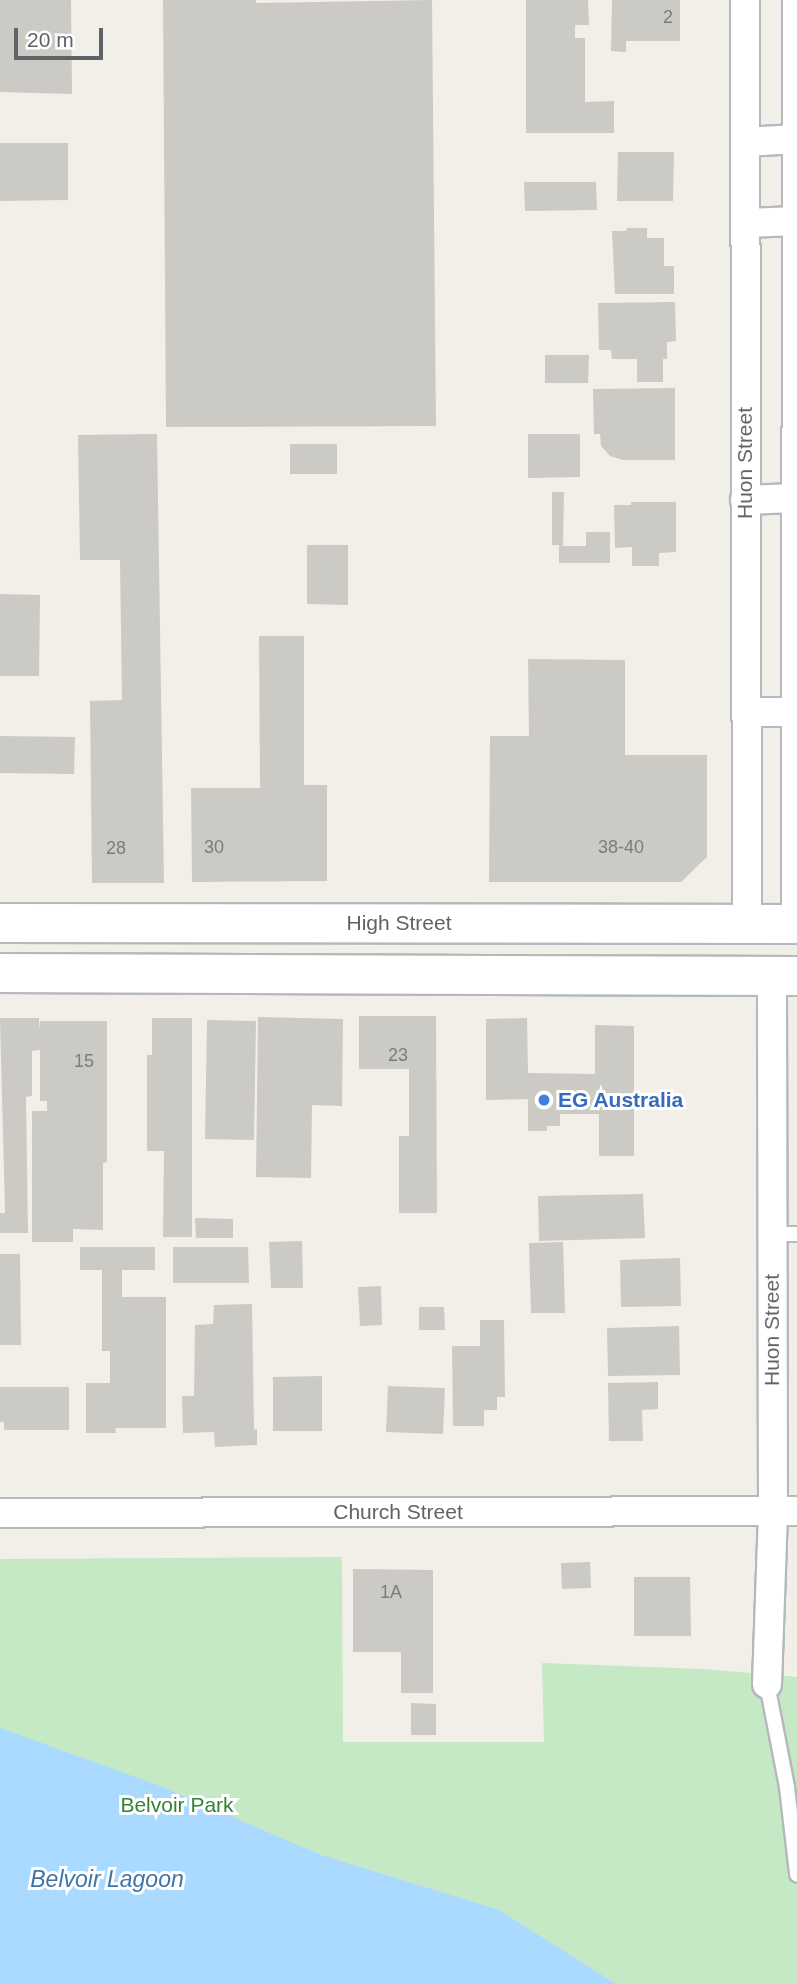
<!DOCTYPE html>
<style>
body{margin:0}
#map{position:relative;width:797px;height:1984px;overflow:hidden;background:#f1efe8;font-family:Arial,sans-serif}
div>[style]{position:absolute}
.green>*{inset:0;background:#c5e8c5}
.water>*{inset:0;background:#aadaff}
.building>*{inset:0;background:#cccac5}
.roads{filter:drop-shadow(2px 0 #b5b8bc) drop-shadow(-2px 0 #b5b8bc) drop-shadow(0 2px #b5b8bc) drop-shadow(0 -2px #b5b8bc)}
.lane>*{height:14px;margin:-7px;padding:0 7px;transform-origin:7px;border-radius:7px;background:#fff}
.street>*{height:28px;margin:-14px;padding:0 14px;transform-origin:14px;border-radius:14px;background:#fff}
.secondary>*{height:38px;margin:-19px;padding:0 19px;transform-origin:19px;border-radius:19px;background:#fff}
.dots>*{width:19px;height:19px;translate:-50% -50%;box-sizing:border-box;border:4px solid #fff;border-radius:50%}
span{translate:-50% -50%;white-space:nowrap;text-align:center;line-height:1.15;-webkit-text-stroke:6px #fff;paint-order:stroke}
.number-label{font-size:18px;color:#7a7d7f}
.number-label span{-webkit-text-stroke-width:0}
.street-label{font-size:21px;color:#5f6368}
.shop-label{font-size:21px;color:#366cbe;font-weight:700}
.left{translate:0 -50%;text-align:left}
.park-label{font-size:21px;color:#348238}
.water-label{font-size:23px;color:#4174aa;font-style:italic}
.scale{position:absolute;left:14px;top:28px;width:89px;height:32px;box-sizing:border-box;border:4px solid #5f6368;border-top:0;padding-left:9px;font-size:21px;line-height:24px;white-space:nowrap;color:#5f6368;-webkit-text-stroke:5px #fff;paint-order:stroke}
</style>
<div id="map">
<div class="green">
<div style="clip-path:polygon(342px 1557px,343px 1742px,544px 1742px,542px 1663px,703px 1669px,797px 1677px,797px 1984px,0 1984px,0 1559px)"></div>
</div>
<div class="water">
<div style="clip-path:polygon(0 1728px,163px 1787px,321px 1855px,499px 1910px,616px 1984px,0 1984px)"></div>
</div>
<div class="building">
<div style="clip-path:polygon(0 0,71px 0,72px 94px,0 92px)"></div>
<div style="clip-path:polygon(163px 0,256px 0,256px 3px,432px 0,436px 426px,166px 427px)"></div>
<div style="clip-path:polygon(526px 0,588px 0,589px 25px,575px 25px,575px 38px,585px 38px,585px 102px,614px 101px,614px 133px,526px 133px)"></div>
<div style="clip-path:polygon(612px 0,680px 0,680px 41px,626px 41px,626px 52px,611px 51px)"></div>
<div style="clip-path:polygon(0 143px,68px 143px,68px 200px,0 201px)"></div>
<div style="clip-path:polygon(618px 152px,674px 152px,673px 201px,617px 201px)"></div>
<div style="clip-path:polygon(524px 182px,596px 182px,597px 210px,525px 211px)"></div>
<div style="clip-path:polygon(627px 228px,647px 228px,647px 238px,664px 238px,664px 266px,674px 266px,674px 294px,615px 294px,612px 231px,626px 231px)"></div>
<div style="clip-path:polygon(675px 302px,676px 341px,667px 342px,667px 359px,663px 359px,663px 382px,637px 382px,637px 359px,612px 359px,611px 350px,599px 350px,598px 303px)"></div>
<div style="clip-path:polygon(545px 355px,589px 355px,588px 383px,545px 383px)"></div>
<div style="clip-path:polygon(675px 388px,675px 460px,623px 460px,610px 456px,601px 446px,600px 434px,594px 434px,593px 389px)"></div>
<div style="clip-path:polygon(157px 434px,164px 883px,92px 883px,90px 701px,122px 700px,120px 560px,80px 560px,78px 435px)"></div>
<div style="clip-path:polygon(528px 434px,580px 434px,580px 477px,528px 478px)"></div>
<div style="clip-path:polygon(290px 444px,337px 444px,337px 474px,290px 474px)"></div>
<div style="clip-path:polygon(552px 492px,564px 492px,563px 546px,586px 546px,586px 532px,610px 532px,610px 563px,559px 563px,559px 545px,552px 545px)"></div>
<div style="clip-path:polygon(631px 502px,676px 502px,676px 552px,659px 553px,659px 566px,632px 566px,632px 547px,615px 548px,614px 505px,631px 505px)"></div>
<div style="clip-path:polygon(307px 545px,348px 545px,348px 605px,307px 604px)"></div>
<div style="clip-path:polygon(0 594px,40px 595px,39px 676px,0 676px)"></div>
<div style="clip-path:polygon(259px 636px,304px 636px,304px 785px,327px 785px,327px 881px,192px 882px,191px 788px,260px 788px)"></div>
<div style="clip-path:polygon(528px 659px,625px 660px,625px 755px,707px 755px,707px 857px,681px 882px,489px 882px,490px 736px,529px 736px)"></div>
<div style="clip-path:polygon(0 736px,75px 737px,74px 774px,0 773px)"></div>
<div style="clip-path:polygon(359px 1016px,436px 1016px,437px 1213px,399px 1213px,399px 1136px,409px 1136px,409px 1069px,359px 1069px)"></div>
<div style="clip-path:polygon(258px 1017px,343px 1019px,342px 1106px,312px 1105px,311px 1178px,256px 1177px)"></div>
<div style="clip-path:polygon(0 1018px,39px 1018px,39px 1030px,40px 1021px,107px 1021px,107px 1162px,103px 1163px,103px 1230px,73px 1229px,73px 1242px,32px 1242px,32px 1111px,47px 1111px,47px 1101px,40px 1101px,40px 1050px,32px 1051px,32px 1096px,26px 1097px,28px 1233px,0 1233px,0 1213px,5px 1213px)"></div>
<div style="clip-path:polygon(152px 1018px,192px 1018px,192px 1237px,163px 1237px,164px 1151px,147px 1151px,147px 1055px,152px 1055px)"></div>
<div style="clip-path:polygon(527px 1018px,528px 1073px,595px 1074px,595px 1025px,634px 1026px,634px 1156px,599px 1156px,599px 1114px,560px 1114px,560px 1126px,547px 1126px,547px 1131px,528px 1131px,528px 1099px,486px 1100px,486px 1019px)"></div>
<div style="clip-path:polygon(207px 1020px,256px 1021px,254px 1140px,205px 1139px)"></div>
<div style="clip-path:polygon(643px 1194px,645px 1238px,539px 1241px,538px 1196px)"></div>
<div style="clip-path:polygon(195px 1218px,233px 1219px,233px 1238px,196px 1238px)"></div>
<div style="clip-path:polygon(302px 1241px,303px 1288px,271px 1288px,269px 1242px)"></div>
<div style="clip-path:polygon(563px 1242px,565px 1313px,531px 1313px,529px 1243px)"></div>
<div style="clip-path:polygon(80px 1247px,155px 1247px,155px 1270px,122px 1270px,122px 1297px,166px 1297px,166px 1428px,115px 1428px,116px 1433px,86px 1433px,86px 1383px,110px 1383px,110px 1351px,102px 1351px,102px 1270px,80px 1270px)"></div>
<div style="clip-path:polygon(173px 1247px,248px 1247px,249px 1283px,173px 1283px)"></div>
<div style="clip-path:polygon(0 1254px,20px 1254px,21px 1345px,0 1345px)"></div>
<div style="clip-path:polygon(680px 1258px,681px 1306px,621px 1307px,620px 1260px)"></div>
<div style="clip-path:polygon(381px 1286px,382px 1325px,360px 1326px,358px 1287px)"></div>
<div style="clip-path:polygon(252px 1304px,254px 1430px,257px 1429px,257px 1445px,215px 1447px,214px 1432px,183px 1433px,182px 1396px,194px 1396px,195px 1325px,213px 1324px,214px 1305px)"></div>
<div style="clip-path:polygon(419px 1307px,444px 1307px,445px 1330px,419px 1330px)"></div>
<div style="clip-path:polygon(480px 1320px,504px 1320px,505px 1397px,497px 1397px,497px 1410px,484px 1410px,484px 1426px,453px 1426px,452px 1346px,480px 1346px)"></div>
<div style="clip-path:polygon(679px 1326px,680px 1375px,608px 1376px,607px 1328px)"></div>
<div style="clip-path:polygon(322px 1376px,322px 1431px,273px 1431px,273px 1377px)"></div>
<div style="clip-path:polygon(658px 1382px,658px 1409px,642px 1410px,643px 1441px,609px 1441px,608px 1383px)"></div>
<div style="clip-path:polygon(388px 1386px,445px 1388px,443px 1434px,386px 1432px)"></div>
<div style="clip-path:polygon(0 1387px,69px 1387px,69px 1430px,4px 1430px,4px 1422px,0 1422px)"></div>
<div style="clip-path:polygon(590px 1562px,591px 1588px,562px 1589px,561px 1563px)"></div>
<div style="clip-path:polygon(353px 1569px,433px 1570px,433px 1693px,401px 1693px,401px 1652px,353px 1652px)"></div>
<div style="clip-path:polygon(634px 1577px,690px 1577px,691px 1636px,634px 1636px)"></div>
<div style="clip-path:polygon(411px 1703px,436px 1704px,436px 1735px,411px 1735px)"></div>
</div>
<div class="roads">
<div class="lane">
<div style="left:773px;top:1234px;width:24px"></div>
<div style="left:767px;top:1684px;width:105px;rotate:79deg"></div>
<div style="left:787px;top:1787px;width:88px;rotate:83.4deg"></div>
</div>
<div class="street">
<div style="left:745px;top:0;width:926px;rotate:89.88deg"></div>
<div style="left:745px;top:142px;width:51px;rotate:-3.4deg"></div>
<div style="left:746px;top:223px;width:51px;rotate:-2.2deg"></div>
<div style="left:745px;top:500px;width:49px;rotate:-2.3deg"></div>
<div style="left:746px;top:712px;width:49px"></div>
<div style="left:796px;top:924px;width:924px;rotate:-89.94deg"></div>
<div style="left:0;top:1513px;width:797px;rotate:-0.14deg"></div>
<div style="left:767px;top:1684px;width:173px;rotate:-88deg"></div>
<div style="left:773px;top:1511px;width:535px;rotate:-90.11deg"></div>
</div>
<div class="secondary">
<div style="left:0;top:923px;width:797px;rotate:0.07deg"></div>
<div style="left:0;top:973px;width:797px;rotate:0.22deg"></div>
</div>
</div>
<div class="dots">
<div style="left:544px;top:1100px;background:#3f7fe0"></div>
</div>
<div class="number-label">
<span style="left:668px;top:17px">2</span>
<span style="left:214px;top:847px">30</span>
<span style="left:621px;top:847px">38-40</span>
<span style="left:116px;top:848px">28</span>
<span style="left:398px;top:1055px">23</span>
<span style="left:84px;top:1061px">15</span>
<span style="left:391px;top:1592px">1A</span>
</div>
<div class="street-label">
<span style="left:745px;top:463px;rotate:-90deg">Huon Street</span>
<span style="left:399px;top:923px">High Street</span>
<span style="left:772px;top:1330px;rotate:-90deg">Huon Street</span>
<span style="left:398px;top:1512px">Church Street</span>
</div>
<div class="shop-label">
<span class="left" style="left:558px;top:1100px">EG Australia</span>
</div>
<div class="park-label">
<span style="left:177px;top:1805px">Belvoir Park</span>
</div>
<div class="water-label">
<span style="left:107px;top:1879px">Belvoir Lagoon</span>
</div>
<div class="scale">20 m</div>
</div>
